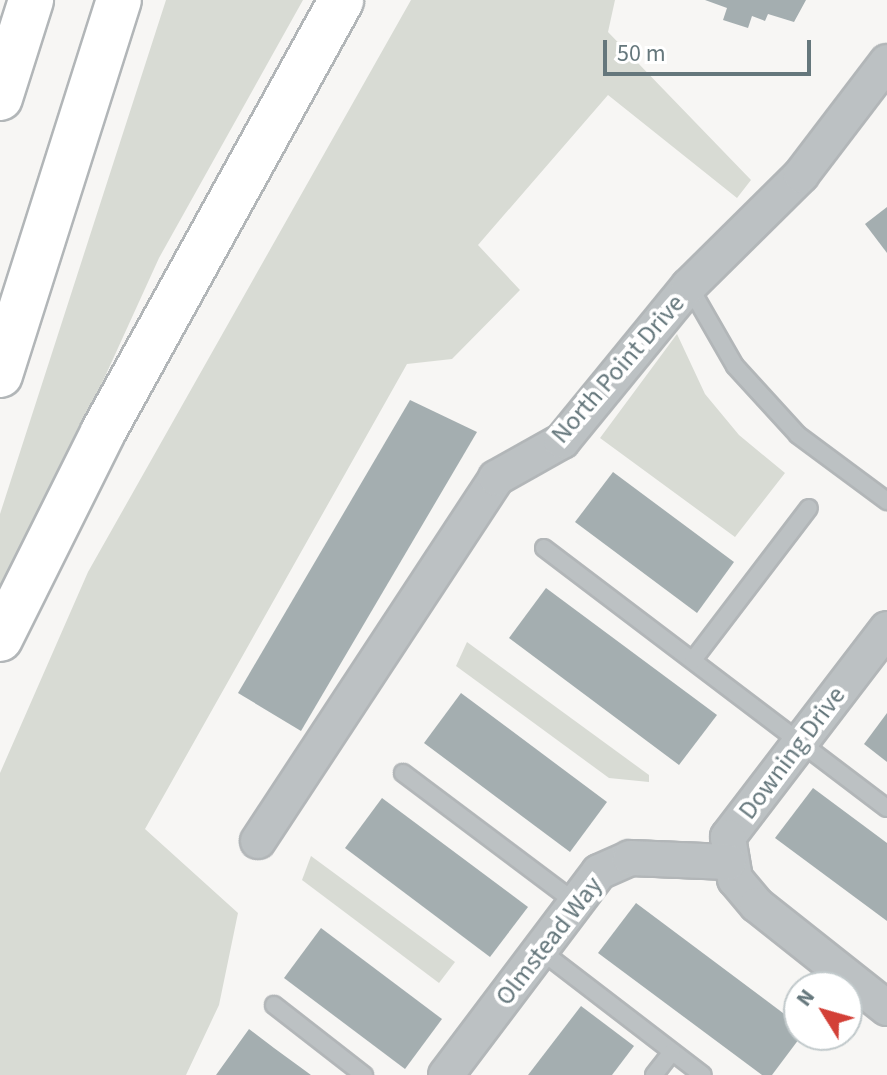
<!DOCTYPE html>
<style>
body{margin:0}
#map{position:relative;width:887px;height:1075px;overflow:hidden;background:#f7f6f4;font-family:"Source Sans 3",sans-serif}
div>[style]{position:absolute}
.green>*{inset:0;background:#d8dbd4}
.building>*{inset:0;background:#a4aeb0}
.roads{filter:drop-shadow(2px 0 #b2b6b8) drop-shadow(-2px 0 #b2b6b8) drop-shadow(0 2px #b2b6b8) drop-shadow(0 -2px #b2b6b8)}
.service>*{height:16px;margin:-8px;padding:0 8px;transform-origin:8px;border-radius:8px;background:#bcc1c3}
.minor>*{height:34px;margin:-17px;padding:0 17px;transform-origin:17px;border-radius:17px;background:#bcc1c3}
.motorway>*{height:44px;margin:-22px;padding:0 22px;transform-origin:22px;border-radius:22px;background:#fff}
span{translate:-50% -50%;white-space:nowrap;text-align:center;line-height:1.15;-webkit-text-stroke:8px #fff;paint-order:stroke}
.street-label{font-size:26px;color:#65777c}
.north{position:absolute;left:783px;top:971px;width:80px;height:80px;box-sizing:border-box;background:#fff;border:2px solid #c1c9cb;border-radius:50%;rotate:307deg;font-size:22px;font-weight:700;line-height:32px;text-align:center;color:#65777c}
.north::after{content:'';display:block;margin:auto;width:28px;height:36px;background:#d34037;clip-path:polygon(50% 0,100% 100%,50% 72%,0 100%)}
.scale{position:absolute;left:603px;top:40px;width:208px;height:36px;box-sizing:border-box;border:4px solid #65777c;border-top:0;padding-left:10px;font-size:24px;line-height:28px;white-space:nowrap;color:#65777c;-webkit-text-stroke:6px #fff;paint-order:stroke}
</style>
<div id="map">
<div class="green">
<div style="clip-path:polygon(166px 0,303px 0,159px 258px,0 607px,0 514px)"></div>
<div style="clip-path:polygon(411px 0,615px 0,608px 32px,751px 180px,737px 198px,608px 95px,478px 245px,520px 290px,452px 359px,407px 364px,145px 829px,238px 913px,219px 1005px,186px 1075px,0 1075px,0 773px,88px 572px)"></div>
<div style="clip-path:polygon(677px 334px,705px 394px,739px 435px,785px 473px,735px 537px,600px 438px)"></div>
<div style="clip-path:polygon(467px 642px,649px 775px,649px 782px,609px 778px,456px 666px)"></div>
<div style="clip-path:polygon(311px 856px,455px 962px,439px 983px,302px 880px)"></div>
</div>
<div class="building">
<div style="clip-path:polygon(705px 0,806px 0,794px 22px,768px 14px,765px 21px,752px 16px,748px 28px,723px 20px,727px 8px)"></div>
<div style="clip-path:polygon(887px 207px,887px 253px,865px 224px)"></div>
<div style="clip-path:polygon(410px 400px,477px 432px,301px 731px,238px 693px)"></div>
<div style="clip-path:polygon(613px 472px,734px 562px,697px 613px,575px 522px)"></div>
<div style="clip-path:polygon(546px 588px,717px 715px,679px 765px,509px 638px)"></div>
<div style="clip-path:polygon(461px 693px,607px 802px,570px 852px,424px 743px)"></div>
<div style="clip-path:polygon(887px 713px,887px 762px,864px 744px)"></div>
<div style="clip-path:polygon(813px 788px,887px 843px,887px 921px,775px 838px)"></div>
<div style="clip-path:polygon(382px 798px,528px 907px,490px 957px,345px 848px)"></div>
<div style="clip-path:polygon(636px 903px,799px 1025px,802px 1035px,772px 1075px,762px 1075px,598px 953px)"></div>
<div style="clip-path:polygon(321px 928px,442px 1019px,405px 1069px,284px 978px)"></div>
<div style="clip-path:polygon(581px 1006px,634px 1046px,612px 1075px,528px 1075px)"></div>
<div style="clip-path:polygon(249px 1029px,274px 1048px,311px 1075px,216px 1075px)"></div>
</div>
<div class="roads">
<div class="service">
<div style="left:689px;top:286px;width:92px;rotate:60.1deg"></div>
<div style="left:735px;top:366px;width:93px;rotate:47.6deg"></div>
<div style="left:798px;top:435px;width:111px;rotate:36.6deg"></div>
<div style="left:544px;top:548px;width:430px;rotate:37.2deg"></div>
<div style="left:693px;top:660px;width:191px;rotate:-52.7deg"></div>
<div style="left:403px;top:773px;width:216px;rotate:36.9deg"></div>
<div style="left:540px;top:950px;width:205px;rotate:37.5deg"></div>
<div style="left:274px;top:1005px;width:114px;rotate:37.9deg"></div>
<div style="left:654px;top:1075px;width:29px;rotate:-52deg"></div>
</div>
<div class="minor">
<div style="left:887px;top:629px;width:262px;rotate:127.4deg"></div>
<div style="left:728px;top:837px;width:43px;rotate:80.5deg"></div>
<div style="left:735px;top:879px;width:34px;rotate:50deg"></div>
<div style="left:757px;top:905px;width:166px;rotate:38.4deg"></div>
<div style="left:258px;top:841px;width:434px;rotate:-56.7deg"></div>
<div style="left:496px;top:478px;width:76px;rotate:-29.3deg"></div>
<div style="left:562px;top:441px;width:200px;rotate:-50.7deg"></div>
<div style="left:689px;top:286px;width:158px;rotate:-44.7deg"></div>
<div style="left:801px;top:175px;width:142px;rotate:-52.7deg"></div>
<div style="left:446px;top:1075px;width:254px;rotate:-53deg"></div>
<div style="left:599px;top:872px;width:34px;rotate:-24deg"></div>
<div style="left:630px;top:858px;width:99px;rotate:2.3deg"></div>
</div>
<div class="motorway">
<div style="left:0;top:98px;width:103px;rotate:-72.4deg"></div>
<div style="left:0;top:375px;width:393px;rotate:-72.4deg"></div>
<div style="left:0;top:639px;width:231px;rotate:-63.5deg"></div>
<div style="left:103px;top:432px;width:493px;rotate:-61.1deg"></div>
</div>
</div>
<div class="street-label">
<span style="left:618px;top:369px;rotate:-49deg">North Point Drive</span>
<span style="left:792px;top:753px;rotate:-53deg">Downing Drive</span>
<span style="left:549px;top:941px;rotate:-52deg">Olmstead Way</span>
</div>
<div class="north">N</div>
<div class="scale">50 m</div>
</div>
